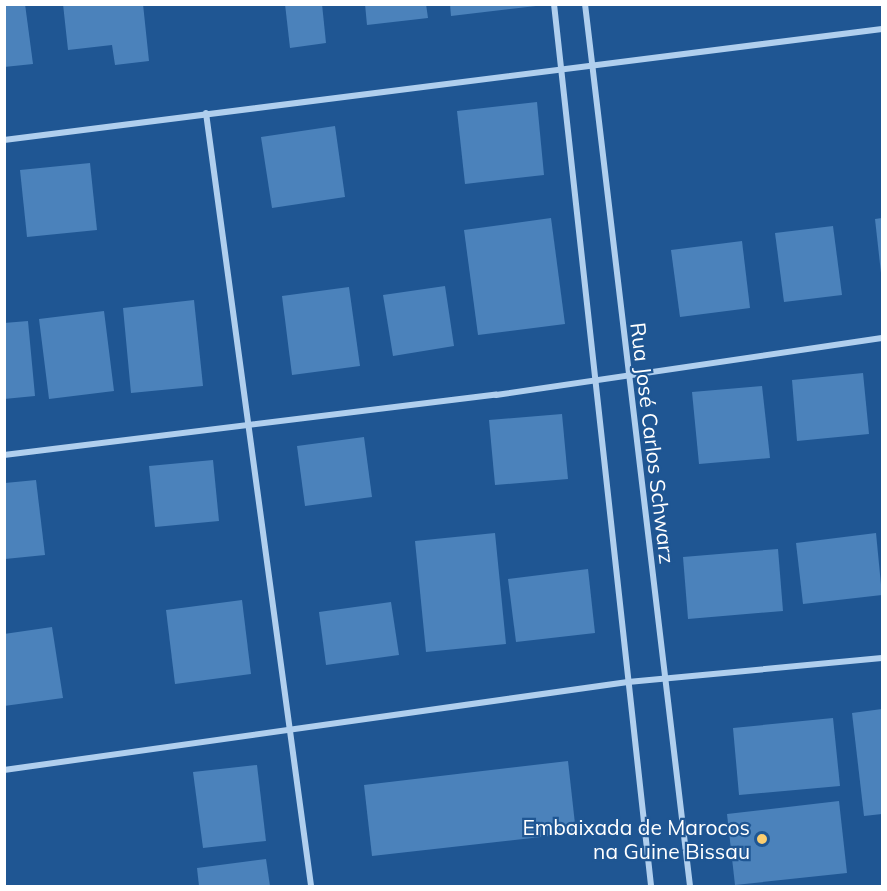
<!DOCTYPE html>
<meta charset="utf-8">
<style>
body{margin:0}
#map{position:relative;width:887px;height:891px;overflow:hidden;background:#1f5693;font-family:Mulish,sans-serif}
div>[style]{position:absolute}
.building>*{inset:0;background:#4b82bb}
.street>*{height:6px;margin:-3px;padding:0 3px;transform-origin:3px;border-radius:3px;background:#b0cfee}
.dots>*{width:16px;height:16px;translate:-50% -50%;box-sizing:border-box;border:3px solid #1f5693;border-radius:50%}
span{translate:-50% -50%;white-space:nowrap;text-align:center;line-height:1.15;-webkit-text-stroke:4.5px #1f5693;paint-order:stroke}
.street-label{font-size:21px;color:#fff}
.poi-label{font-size:21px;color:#fff}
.right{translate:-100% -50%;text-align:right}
.frame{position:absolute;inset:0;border:6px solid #fff;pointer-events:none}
</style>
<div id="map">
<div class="building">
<div style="clip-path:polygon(4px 4px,25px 4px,33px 64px,4px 67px)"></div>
<div style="clip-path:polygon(63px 4px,143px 4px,149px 61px,115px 65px,112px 45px,68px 50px)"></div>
<div style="clip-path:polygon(285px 4px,322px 4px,326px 43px,290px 48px)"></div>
<div style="clip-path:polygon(365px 4px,426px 4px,428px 18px,367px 25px)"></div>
<div style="clip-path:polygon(450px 4px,536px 4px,536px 6px,451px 16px)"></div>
<div style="clip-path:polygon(537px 102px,544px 175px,465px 184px,457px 111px)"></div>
<div style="clip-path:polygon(335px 126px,345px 197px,272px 208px,261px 137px)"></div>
<div style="clip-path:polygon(90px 163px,97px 230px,27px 237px,20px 170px)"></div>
<div style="clip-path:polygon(551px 218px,565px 324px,478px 335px,464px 230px)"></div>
<div style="clip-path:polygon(882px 218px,882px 273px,881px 273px,875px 219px)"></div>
<div style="clip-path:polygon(833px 226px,842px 295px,784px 302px,775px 233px)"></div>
<div style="clip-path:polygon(742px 241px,750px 308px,680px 317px,671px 250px)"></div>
<div style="clip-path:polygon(445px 286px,454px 346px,393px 356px,383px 295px)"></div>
<div style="clip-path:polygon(349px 287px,360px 366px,292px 375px,282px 296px)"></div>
<div style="clip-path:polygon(194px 300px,203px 386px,131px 393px,123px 308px)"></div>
<div style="clip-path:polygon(104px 311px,114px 391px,49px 399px,39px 319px)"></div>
<div style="clip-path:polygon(28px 321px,35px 396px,4px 399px,4px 323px)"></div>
<div style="clip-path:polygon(863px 373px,869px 434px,797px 441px,792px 380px)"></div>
<div style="clip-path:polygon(762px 386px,770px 458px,699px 464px,692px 392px)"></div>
<div style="clip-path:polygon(562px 414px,568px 479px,495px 485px,489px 420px)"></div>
<div style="clip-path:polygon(364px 437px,372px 497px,305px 506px,297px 446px)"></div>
<div style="clip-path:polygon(213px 460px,219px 521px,155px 527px,149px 466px)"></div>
<div style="clip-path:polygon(36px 480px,45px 555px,5px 559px,5px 483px)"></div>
<div style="clip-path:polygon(495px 533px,506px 644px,426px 652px,415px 541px)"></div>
<div style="clip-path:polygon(876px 533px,882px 595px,803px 604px,796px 543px)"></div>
<div style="clip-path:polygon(778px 549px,783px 611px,688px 619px,683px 557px)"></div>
<div style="clip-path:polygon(588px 569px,595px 633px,516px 642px,508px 579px)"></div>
<div style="clip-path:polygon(242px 600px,251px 674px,175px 684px,166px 610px)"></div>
<div style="clip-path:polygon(391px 602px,399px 655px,326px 665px,319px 612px)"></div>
<div style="clip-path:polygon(52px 627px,63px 698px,4px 706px,4px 634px)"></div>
<div style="clip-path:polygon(882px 709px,882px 814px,864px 816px,852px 713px)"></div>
<div style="clip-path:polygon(833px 718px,840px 786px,739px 795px,733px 728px)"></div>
<div style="clip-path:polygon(568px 761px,576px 833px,372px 856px,364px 785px)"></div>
<div style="clip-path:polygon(257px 765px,266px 841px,203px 848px,193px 772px)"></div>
<div style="clip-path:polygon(839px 801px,847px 873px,735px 885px,727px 814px)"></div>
<div style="clip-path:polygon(266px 859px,270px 886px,199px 886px,197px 868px)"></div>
</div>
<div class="street">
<div style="left:554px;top:4px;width:887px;rotate:83.72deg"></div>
<div style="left:585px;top:4px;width:888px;rotate:83.21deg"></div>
<div style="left:206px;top:113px;width:780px;rotate:82.26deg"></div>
<div style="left:4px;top:140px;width:885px;rotate:-7.21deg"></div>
<div style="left:4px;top:455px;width:496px;rotate:-7deg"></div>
<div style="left:496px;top:395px;width:390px;rotate:-8.4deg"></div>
<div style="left:4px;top:770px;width:630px;rotate:-8.03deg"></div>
<div style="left:628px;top:682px;width:255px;rotate:-5.4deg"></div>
</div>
<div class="dots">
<div style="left:762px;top:839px;background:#fcce70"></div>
</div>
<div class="street-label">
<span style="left:653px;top:443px;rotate:83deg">Rua José Carlos Schwarz</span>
</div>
<div class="poi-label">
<span class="right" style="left:750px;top:839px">Embaixada de Marocos<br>na Guine Bissau</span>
</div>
<div class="frame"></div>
</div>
